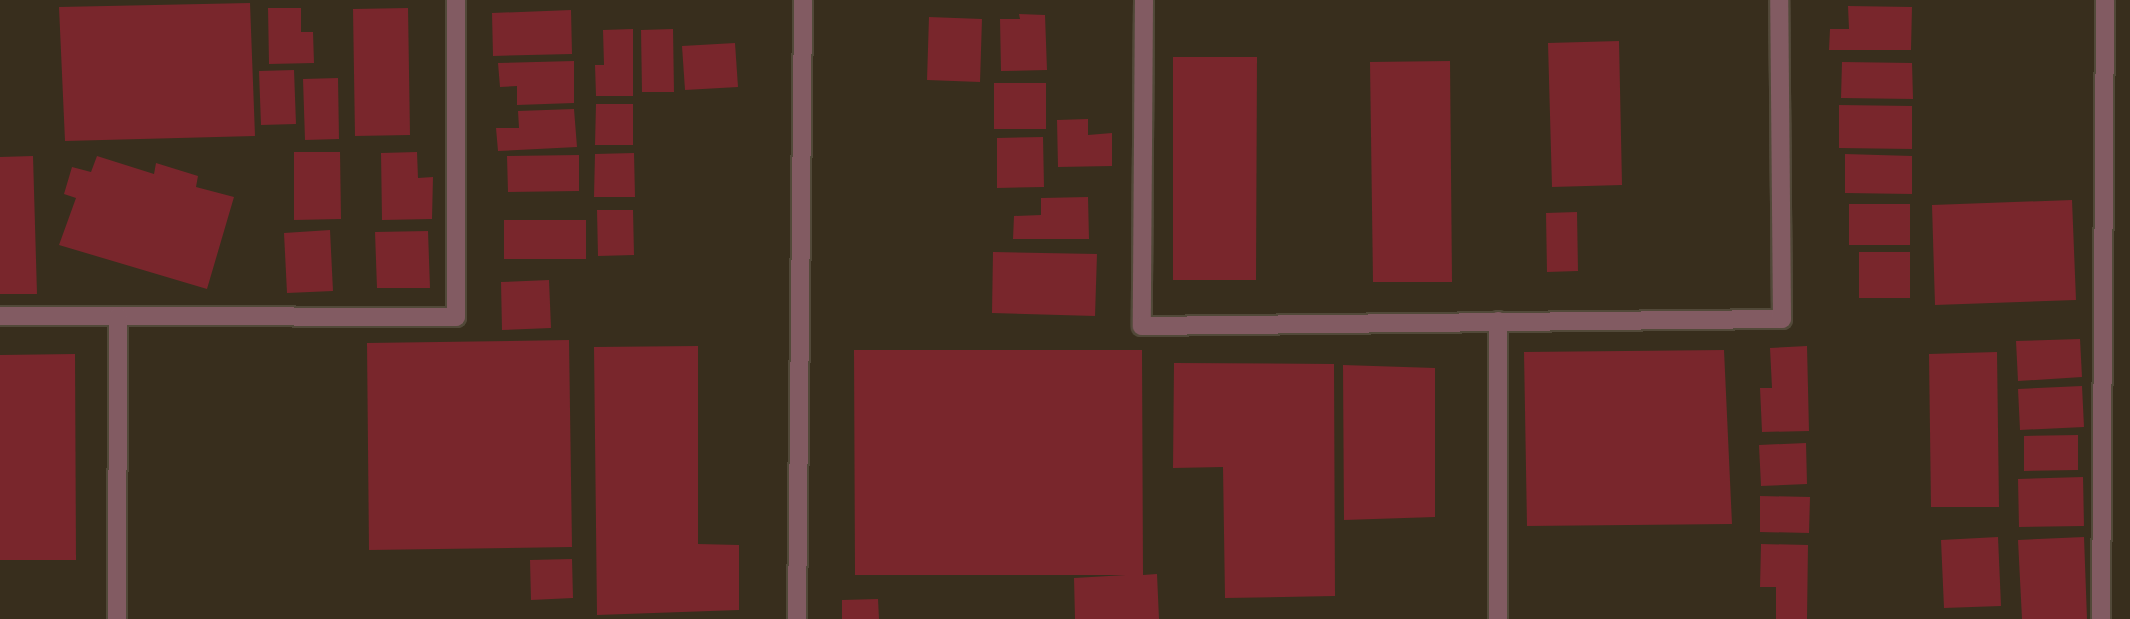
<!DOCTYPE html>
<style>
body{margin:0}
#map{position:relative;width:2130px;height:619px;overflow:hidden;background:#382e1d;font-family:Signika,sans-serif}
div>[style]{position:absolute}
.building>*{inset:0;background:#79262c}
.roads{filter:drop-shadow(2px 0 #524939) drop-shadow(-2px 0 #524939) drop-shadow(0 2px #524939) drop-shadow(0 -2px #524939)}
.minor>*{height:18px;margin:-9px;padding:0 9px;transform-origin:9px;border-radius:9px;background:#825b62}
span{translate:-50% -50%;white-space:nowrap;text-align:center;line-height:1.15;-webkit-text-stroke:5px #2d2514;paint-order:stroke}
</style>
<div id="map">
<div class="building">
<div style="clip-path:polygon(250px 3px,255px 136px,65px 141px,59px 7px)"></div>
<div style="clip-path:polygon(1848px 6px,1912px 7px,1911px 50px,1829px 50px,1830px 29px,1849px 29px)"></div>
<div style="clip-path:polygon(268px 8px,301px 8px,301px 32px,313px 32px,314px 63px,269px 64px)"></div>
<div style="clip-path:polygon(408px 8px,410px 135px,355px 136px,353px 9px)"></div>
<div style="clip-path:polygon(571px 10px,572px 54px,493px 56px,492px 13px)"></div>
<div style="clip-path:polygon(1019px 14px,1045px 15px,1047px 70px,1001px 71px,1000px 19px,1020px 19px)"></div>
<div style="clip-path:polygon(929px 17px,982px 19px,980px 82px,927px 80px)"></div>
<div style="clip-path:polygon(633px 29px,633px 96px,596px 96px,595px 65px,604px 65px,603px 30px)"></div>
<div style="clip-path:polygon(673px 29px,674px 92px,642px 92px,641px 30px)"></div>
<div style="clip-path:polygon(1619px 41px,1622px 185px,1552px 187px,1548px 43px)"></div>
<div style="clip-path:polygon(735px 43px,738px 87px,685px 90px,682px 46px)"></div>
<div style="clip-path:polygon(1173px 57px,1257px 57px,1256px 280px,1173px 280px)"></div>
<div style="clip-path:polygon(574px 61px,574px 103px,517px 105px,517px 86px,500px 87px,498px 63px)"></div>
<div style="clip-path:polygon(1450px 61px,1452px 282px,1373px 282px,1370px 62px)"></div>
<div style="clip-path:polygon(1842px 62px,1912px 63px,1913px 99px,1841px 98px)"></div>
<div style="clip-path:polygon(294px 70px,296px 124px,261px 125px,259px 71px)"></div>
<div style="clip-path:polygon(338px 78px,339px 139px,305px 140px,303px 79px)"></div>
<div style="clip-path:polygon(994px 83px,1046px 83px,1046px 129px,994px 129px)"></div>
<div style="clip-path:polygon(596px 104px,633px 104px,633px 145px,595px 145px)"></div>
<div style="clip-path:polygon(1839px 105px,1912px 106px,1912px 149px,1839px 148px)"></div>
<div style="clip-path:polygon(574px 109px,577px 147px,498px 151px,496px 128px,519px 128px,518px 111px)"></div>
<div style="clip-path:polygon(1088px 119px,1088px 135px,1112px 133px,1112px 166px,1058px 167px,1057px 120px)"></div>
<div style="clip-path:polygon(1043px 137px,1044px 187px,997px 188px,997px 138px)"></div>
<div style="clip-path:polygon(294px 152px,340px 152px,341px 219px,294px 220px)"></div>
<div style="clip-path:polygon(417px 152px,418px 178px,433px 177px,432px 219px,382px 220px,381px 153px)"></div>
<div style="clip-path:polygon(634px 153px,635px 197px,594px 197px,595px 154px)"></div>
<div style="clip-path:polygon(1845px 154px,1912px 156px,1912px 194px,1845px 193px)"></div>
<div style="clip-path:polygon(579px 155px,579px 191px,508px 192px,507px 156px)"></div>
<div style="clip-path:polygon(33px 156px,37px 294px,0 294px,0 157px)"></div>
<div style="clip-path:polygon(97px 156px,154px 174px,156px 163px,198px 176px,196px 187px,234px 197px,207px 289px,59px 245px,76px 198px,64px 194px,72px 167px,91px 172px)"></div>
<div style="clip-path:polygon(1088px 197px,1089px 239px,1013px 239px,1014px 216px,1041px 215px,1041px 198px)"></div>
<div style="clip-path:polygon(2072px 200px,2076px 300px,1935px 305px,1932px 205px)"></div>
<div style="clip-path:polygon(1849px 204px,1910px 204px,1910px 245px,1849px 245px)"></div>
<div style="clip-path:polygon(597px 210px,633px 210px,634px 255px,598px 256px)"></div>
<div style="clip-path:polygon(1577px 212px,1578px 271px,1547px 272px,1546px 213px)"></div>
<div style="clip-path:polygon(504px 220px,586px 220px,586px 259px,504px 259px)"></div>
<div style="clip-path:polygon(330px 230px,333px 291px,287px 293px,284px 233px)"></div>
<div style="clip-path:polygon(428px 231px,430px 288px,377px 288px,375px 232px)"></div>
<div style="clip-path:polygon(993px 252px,1097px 254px,1095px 316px,992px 313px)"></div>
<div style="clip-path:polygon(1859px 252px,1910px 252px,1910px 298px,1859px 298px)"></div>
<div style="clip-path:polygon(549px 280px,551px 328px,502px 330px,501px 282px)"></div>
<div style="clip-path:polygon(2080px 339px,2082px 377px,2018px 381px,2016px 341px)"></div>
<div style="clip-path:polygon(569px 340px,572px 547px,369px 550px,367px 343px)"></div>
<div style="clip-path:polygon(698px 346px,698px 544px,739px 545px,739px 610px,597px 615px,594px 347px)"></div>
<div style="clip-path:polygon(1807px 346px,1809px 431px,1762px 432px,1760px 388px,1772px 388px,1770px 348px)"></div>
<div style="clip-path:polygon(854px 350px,1142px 350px,1143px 575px,1157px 574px,1159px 619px,1075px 619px,1074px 578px,1126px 575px,855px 575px)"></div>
<div style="clip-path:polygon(1724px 350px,1732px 524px,1527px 526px,1524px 352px)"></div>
<div style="clip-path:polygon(1997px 352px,1999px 507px,1931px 507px,1929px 354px)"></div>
<div style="clip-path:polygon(75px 354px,76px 560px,0 560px,0 355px)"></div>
<div style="clip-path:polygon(1174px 363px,1334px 364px,1335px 596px,1225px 598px,1223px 467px,1173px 468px)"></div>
<div style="clip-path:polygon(1343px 365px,1435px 368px,1435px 517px,1344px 520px)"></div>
<div style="clip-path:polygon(2082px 386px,2084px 427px,2020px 430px,2018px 389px)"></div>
<div style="clip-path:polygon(2078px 435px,2078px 470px,2024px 471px,2024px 436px)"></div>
<div style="clip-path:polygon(1806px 443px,1807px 484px,1761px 486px,1759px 445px)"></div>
<div style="clip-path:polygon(2083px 477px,2084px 526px,2019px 527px,2018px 479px)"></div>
<div style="clip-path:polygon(1760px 496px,1810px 497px,1809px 533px,1760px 532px)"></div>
<div style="clip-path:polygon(1998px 537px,2001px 606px,1944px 608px,1941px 540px)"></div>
<div style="clip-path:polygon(2084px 537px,2087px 619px,2022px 619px,2018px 540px)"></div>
<div style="clip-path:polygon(1761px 544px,1808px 545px,1807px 619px,1776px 619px,1776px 587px,1760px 587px)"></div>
<div style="clip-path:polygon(572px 559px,573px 598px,531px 600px,530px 560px)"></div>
<div style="clip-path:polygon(878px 599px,879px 619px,842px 619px,842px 600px)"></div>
</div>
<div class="roads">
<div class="minor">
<div style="left:1144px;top:0;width:326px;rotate:90.4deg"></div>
<div style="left:1142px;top:326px;width:640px;rotate:-0.63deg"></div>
<div style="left:1782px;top:319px;width:319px;rotate:-90.5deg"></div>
<div style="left:0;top:316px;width:456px;rotate:0.1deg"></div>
<div style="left:456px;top:317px;width:317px;rotate:-90deg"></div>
<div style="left:1498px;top:321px;width:298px;rotate:90deg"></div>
<div style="left:117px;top:619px;width:303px;rotate:-89.8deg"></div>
<div style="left:797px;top:619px;width:619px;rotate:-89.44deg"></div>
<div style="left:2101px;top:619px;width:619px;rotate:-89.63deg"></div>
</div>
</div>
</div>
